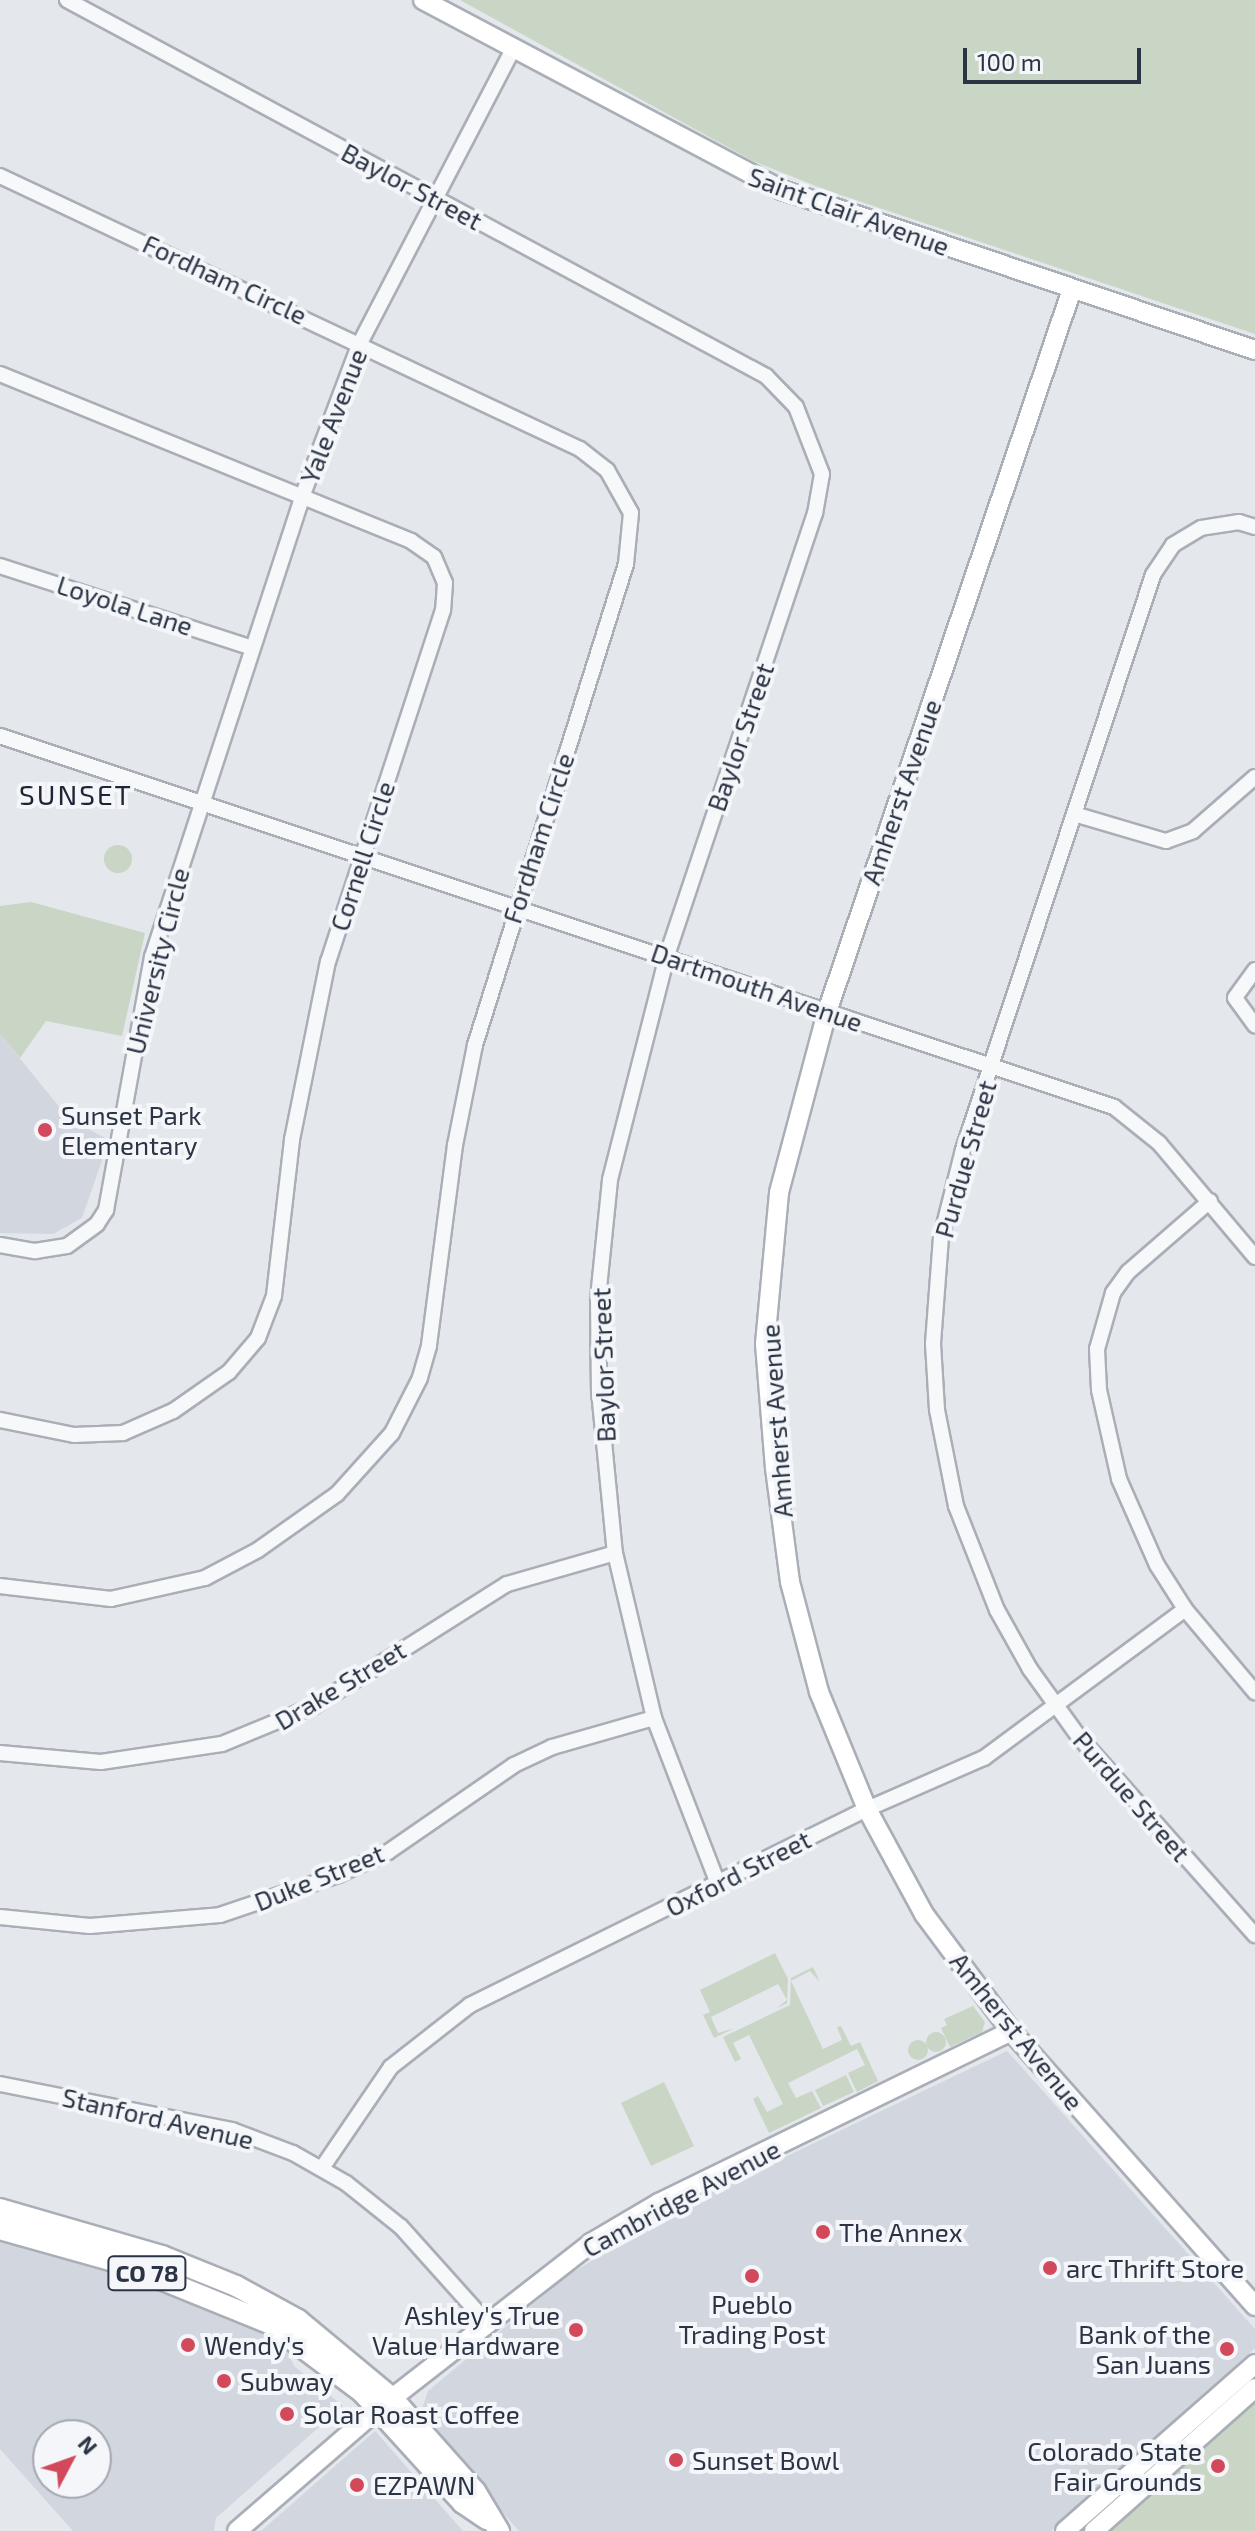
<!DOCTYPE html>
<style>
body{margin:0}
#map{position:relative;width:1255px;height:2531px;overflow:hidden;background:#e4e7ec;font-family:"Exo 2",sans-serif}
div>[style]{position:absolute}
.built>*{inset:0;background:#d2d6de}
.green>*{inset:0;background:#c9d6c5}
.round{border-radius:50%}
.roads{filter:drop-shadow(2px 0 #a9aeb7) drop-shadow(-2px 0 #a9aeb7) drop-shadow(0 2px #a9aeb7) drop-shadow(0 -2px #a9aeb7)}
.street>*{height:14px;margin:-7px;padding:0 7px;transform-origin:7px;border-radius:7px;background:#f7f8fa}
.secondary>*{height:18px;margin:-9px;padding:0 9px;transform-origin:9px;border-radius:9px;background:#fff}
.primary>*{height:20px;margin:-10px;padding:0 10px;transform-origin:10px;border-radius:10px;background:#fff}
.dots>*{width:22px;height:22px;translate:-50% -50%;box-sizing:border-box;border:4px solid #f4f6f9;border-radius:50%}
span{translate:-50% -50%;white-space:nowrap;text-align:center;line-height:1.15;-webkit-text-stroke:8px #f4f6f9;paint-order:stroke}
.shield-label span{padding:2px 6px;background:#f4f6f9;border:2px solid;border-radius:6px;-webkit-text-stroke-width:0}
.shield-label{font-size:24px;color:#2b3445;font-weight:700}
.street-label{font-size:26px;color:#2b3445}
.poi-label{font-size:26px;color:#2b3445}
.left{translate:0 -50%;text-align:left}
.right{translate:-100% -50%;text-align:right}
.neighbourhood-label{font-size:28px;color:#1d2536;letter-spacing:2px}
.north{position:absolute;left:32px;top:2419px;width:80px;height:80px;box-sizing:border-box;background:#f4f6f9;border:2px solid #a4a8b1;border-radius:50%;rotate:49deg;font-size:22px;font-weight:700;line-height:32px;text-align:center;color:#2b3445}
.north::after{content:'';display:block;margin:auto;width:28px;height:36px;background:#d1495b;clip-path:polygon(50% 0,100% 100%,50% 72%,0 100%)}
.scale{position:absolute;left:963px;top:48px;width:178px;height:36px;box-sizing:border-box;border:4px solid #2b3445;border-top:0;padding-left:10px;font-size:24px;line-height:28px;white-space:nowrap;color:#2b3445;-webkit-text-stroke:6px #f4f6f9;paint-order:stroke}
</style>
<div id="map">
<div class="built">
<div style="clip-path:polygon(0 1034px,69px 1119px,109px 1140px,82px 1218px,53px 1234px,0 1233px)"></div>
<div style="clip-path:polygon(1007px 2051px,1255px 2329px,1255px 2348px,1051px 2531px,519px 2531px,426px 2426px,421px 2412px,428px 2391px,568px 2275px,691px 2202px)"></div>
<div style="clip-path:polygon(evenodd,0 2241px,134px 2279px,254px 2329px,287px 2351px,294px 2366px,343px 2406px,216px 2518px,214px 2531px,73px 2531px,0 2449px,0 2241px,48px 2435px,96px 2435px,96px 2483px,48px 2483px,48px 2435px)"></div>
<div style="clip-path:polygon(375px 2431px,463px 2531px,261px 2531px)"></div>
</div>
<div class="green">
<div style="clip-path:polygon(460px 0,1255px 0,1255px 334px,826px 190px,753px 161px)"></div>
<div class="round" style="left:104px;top:845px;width:28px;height:28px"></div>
<div style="clip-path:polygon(31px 902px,145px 933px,122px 1036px,46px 1021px,20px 1058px,0 1034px,0 906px)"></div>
<div style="clip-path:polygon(775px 1953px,788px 1979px,787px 2003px,777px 2008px,787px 2000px,778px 1984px,711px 2017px,718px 2033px,735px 2028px,714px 2038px,703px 2015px,710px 2012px,700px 1990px)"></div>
<div style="clip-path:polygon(813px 1967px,820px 1982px,810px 1971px,791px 1981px,823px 2049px,842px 2040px,837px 2027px,841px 2026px,851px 2046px,860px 2042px,878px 2081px,857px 2092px,848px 2073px,865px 2065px,857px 2049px,788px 2083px,796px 2098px,812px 2091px,821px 2108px,769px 2133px,753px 2099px,758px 2096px,767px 2112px,783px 2104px,749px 2035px,733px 2043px,741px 2059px,735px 2062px,723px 2037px,790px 2005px,791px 1978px)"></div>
<div style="clip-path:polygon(973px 2006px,985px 2022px,982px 2032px,950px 2047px,941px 2028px,947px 2025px,944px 2019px)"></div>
<div class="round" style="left:926px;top:2032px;width:20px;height:20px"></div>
<div class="round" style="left:908px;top:2040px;width:20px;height:20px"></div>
<div style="clip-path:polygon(846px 2075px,854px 2092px,823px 2106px,815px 2090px)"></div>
<div style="clip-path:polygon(664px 2082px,694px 2146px,651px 2166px,621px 2103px)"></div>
<div style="clip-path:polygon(1255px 2402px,1255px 2531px,1108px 2531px)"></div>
</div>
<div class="roads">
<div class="street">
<div style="left:67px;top:0;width:794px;rotate:28.28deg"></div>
<div style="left:766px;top:376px;width:43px;rotate:45.9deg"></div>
<div style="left:796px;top:407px;width:72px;rotate:68.8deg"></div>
<div style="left:822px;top:474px;width:40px;rotate:100deg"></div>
<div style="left:815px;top:513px;width:467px;rotate:108.5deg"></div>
<div style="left:667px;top:956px;width:231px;rotate:104.3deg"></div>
<div style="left:610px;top:1180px;width:120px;rotate:95.8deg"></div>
<div style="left:598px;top:1299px;width:92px;rotate:89.4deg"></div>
<div style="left:599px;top:1391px;width:163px;rotate:84.4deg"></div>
<div style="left:615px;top:1553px;width:170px;rotate:76.7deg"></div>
<div style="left:654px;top:1718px;width:178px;rotate:68.9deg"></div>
<div style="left:0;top:176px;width:641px;rotate:25.21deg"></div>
<div style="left:580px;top:449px;width:34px;rotate:38deg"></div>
<div style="left:607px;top:470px;width:49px;rotate:60.8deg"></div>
<div style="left:631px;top:513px;width:51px;rotate:95.6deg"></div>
<div style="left:626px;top:564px;width:504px;rotate:107.43deg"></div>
<div style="left:475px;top:1045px;width:102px;rotate:101.3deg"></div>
<div style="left:455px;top:1145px;width:203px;rotate:97.4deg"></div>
<div style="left:429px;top:1346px;width:33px;rotate:106deg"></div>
<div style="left:420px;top:1378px;width:62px;rotate:117deg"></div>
<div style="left:392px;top:1433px;width:82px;rotate:132deg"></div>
<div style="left:337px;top:1494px;width:97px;rotate:144.7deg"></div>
<div style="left:258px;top:1550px;width:60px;rotate:152.2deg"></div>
<div style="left:205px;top:1578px;width:96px;rotate:167.4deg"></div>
<div style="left:111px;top:1599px;width:112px;rotate:-173.3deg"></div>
<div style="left:0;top:374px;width:444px;rotate:22.1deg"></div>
<div style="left:411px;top:541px;width:28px;rotate:35deg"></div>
<div style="left:434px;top:557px;width:28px;rotate:67deg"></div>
<div style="left:445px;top:583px;width:27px;rotate:94deg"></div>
<div style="left:443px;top:610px;width:369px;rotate:108.1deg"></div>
<div style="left:328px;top:961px;width:183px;rotate:101.4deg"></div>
<div style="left:292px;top:1140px;width:157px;rotate:96.6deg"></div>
<div style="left:274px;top:1296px;width:45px;rotate:110.9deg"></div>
<div style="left:258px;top:1338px;width:45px;rotate:130.5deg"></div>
<div style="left:229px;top:1372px;width:68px;rotate:145.1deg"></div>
<div style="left:173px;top:1411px;width:55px;rotate:156.3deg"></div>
<div style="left:123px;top:1433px;width:49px;rotate:177.7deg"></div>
<div style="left:74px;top:1435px;width:76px;rotate:-168.5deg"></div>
<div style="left:1255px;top:527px;width:17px;rotate:-163deg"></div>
<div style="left:1239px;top:522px;width:38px;rotate:171deg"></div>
<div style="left:1201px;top:528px;width:33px;rotate:149deg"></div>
<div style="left:1173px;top:545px;width:36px;rotate:124deg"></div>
<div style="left:1153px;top:575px;width:606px;rotate:108.29deg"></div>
<div style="left:963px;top:1150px;width:90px;rotate:104.2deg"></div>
<div style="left:941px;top:1237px;width:107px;rotate:94.3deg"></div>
<div style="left:933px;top:1344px;width:66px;rotate:86.5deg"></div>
<div style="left:937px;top:1410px;width:98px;rotate:78.8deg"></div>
<div style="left:956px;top:1506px;width:112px;rotate:68.5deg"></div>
<div style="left:997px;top:1610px;width:68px;rotate:60.8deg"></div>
<div style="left:1030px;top:1669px;width:84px;rotate:54.2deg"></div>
<div style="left:1079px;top:1737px;width:265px;rotate:48.4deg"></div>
<div style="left:0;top:566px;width:263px;rotate:18deg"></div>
<div style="left:0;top:736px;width:1174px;rotate:18.42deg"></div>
<div style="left:1114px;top:1107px;width:58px;rotate:38.7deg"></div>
<div style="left:1159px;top:1143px;width:149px;rotate:49.9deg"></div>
<div style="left:1074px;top:814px;width:96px;rotate:16.4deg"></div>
<div style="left:1166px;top:841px;width:29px;rotate:-20deg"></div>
<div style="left:1193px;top:831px;width:82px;rotate:-41.1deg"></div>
<div style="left:1255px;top:970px;width:34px;rotate:126deg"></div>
<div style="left:1235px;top:998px;width:34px;rotate:54deg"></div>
<div style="left:1210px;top:1201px;width:108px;rotate:139.1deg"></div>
<div style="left:1128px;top:1272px;width:26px;rotate:126deg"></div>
<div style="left:1113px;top:1293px;width:58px;rotate:105.9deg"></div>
<div style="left:1097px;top:1349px;width:41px;rotate:87.2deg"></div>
<div style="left:1099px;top:1390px;width:91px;rotate:77.3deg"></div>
<div style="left:1119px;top:1479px;width:94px;rotate:66.2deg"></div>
<div style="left:1157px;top:1565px;width:52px;rotate:57.5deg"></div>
<div style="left:1185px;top:1609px;width:109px;rotate:49.9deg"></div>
<div style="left:0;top:1245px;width:36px;rotate:10deg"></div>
<div style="left:35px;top:1251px;width:32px;rotate:-9deg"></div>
<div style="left:67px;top:1246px;width:37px;rotate:-36deg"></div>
<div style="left:97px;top:1224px;width:17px;rotate:-57deg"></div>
<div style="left:106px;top:1210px;width:257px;rotate:-79.7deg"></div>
<div style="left:152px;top:957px;width:484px;rotate:-71.9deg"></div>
<div style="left:302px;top:497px;width:165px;rotate:-69.4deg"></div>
<div style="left:360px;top:343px;width:331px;rotate:-62.5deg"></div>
<div style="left:0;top:1753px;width:101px;rotate:5.1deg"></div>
<div style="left:101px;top:1762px;width:122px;rotate:-8.5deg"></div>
<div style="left:222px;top:1744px;width:100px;rotate:-22.4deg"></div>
<div style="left:314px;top:1706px;width:228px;rotate:-32.3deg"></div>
<div style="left:507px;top:1584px;width:112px;rotate:-16deg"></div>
<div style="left:0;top:1917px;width:90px;rotate:5.7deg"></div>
<div style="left:90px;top:1926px;width:130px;rotate:-4.8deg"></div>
<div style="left:220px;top:1915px;width:125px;rotate:-18.7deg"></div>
<div style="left:338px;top:1875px;width:55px;rotate:-24.7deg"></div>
<div style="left:388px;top:1852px;width:153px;rotate:-34.6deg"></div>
<div style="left:514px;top:1765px;width:42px;rotate:-25.3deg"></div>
<div style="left:552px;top:1747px;width:106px;rotate:-15.9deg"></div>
<div style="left:0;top:2084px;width:237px;rotate:11.2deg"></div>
<div style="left:232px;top:2130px;width:65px;rotate:20.7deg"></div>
<div style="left:293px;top:2153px;width:61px;rotate:29.5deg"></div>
<div style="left:346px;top:2183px;width:70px;rotate:38.7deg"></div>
<div style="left:401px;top:2227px;width:130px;rotate:48.1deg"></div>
<div style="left:322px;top:2168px;width:122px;rotate:-55.7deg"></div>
<div style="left:391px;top:2067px;width:100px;rotate:-38.1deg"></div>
<div style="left:470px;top:2005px;width:443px;rotate:-26.3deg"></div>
<div style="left:867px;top:1809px;width:128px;rotate:-23.6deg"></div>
<div style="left:984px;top:1758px;width:250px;rotate:-36.5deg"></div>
</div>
<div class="secondary">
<div style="left:423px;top:0;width:406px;rotate:27.9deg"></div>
<div style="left:782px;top:190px;width:499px;rotate:18.7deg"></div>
<div style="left:1072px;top:289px;width:763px;rotate:108.72deg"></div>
<div style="left:827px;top:1012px;width:187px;rotate:104.9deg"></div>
<div style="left:779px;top:1193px;width:152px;rotate:95.3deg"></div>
<div style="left:765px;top:1344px;width:124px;rotate:85.4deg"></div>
<div style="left:775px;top:1468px;width:115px;rotate:82.5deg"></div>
<div style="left:790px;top:1582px;width:114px;rotate:75.2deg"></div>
<div style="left:819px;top:1692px;width:126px;rotate:67.7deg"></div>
<div style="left:867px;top:1809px;width:119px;rotate:61.5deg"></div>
<div style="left:924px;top:1914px;width:146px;rotate:53.4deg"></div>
<div style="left:1011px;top:2031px;width:368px;rotate:48.4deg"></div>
<div style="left:237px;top:2531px;width:186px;rotate:-40.9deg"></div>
<div style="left:378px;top:2409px;width:270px;rotate:-37.9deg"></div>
<div style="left:591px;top:2243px;width:79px;rotate:-30.5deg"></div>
<div style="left:659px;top:2203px;width:392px;rotate:-26deg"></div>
<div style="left:1065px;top:2531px;width:253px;rotate:-41.3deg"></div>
<div style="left:1094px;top:2531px;width:215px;rotate:-41.6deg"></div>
</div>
<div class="primary">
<div style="left:0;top:2209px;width:169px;rotate:16.2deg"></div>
<div style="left:162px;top:2256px;width:80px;rotate:22.1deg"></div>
<div style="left:236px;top:2286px;width:71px;rotate:28.7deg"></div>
<div style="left:298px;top:2320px;width:122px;rotate:39.7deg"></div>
<div style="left:392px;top:2398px;width:125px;rotate:48.3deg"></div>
<div style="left:475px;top:2491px;width:47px;rotate:59deg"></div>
<div style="left:0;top:2229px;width:126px;rotate:15.7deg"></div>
<div style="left:121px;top:2263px;width:162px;rotate:22.1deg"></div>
<div style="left:271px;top:2324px;width:114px;rotate:36.8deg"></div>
<div style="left:362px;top:2392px;width:150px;rotate:47.7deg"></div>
<div style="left:463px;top:2503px;width:29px;rotate:34deg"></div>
</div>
</div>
<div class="dots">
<div style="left:45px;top:1130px;background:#d1495b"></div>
<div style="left:823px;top:2232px;background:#d1495b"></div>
<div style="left:1050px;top:2268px;background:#d1495b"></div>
<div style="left:752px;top:2276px;background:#d1495b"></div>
<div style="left:576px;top:2330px;background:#d1495b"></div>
<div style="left:188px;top:2345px;background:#d1495b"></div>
<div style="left:1227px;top:2349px;background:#d1495b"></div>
<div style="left:224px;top:2381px;background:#d1495b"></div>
<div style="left:287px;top:2414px;background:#d1495b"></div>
<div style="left:676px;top:2460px;background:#d1495b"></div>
<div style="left:1218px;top:2466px;background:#d1495b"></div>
<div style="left:357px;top:2485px;background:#d1495b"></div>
</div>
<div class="shield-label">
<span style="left:147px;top:2273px">CO 78</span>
</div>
<div class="street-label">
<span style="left:412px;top:186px;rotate:28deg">Baylor Street</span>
<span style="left:849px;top:211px;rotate:20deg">Saint Clair Avenue</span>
<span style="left:225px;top:279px;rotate:25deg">Fordham Circle</span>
<span style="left:333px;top:416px;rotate:-69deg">Yale Avenue</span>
<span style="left:125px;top:605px;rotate:18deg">Loyola Lane</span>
<span style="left:740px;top:737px;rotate:-71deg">Baylor Street</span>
<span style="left:901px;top:792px;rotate:-71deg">Amherst Avenue</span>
<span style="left:538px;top:838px;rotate:-72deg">Fordham Circle</span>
<span style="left:362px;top:856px;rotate:-72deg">Cornell Circle</span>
<span style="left:157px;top:961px;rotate:-76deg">University Circle</span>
<span style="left:757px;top:987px;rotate:19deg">Dartmouth Avenue</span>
<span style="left:965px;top:1159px;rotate:-74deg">Purdue Street</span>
<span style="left:603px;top:1365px;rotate:-92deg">Baylor Street</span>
<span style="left:776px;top:1421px;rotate:-94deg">Amherst Avenue</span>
<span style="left:340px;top:1685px;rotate:-31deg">Drake Street</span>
<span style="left:1132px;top:1796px;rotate:49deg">Purdue Street</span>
<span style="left:738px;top:1873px;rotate:-27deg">Oxford Street</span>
<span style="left:319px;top:1877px;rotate:-22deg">Duke Street</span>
<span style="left:1017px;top:2031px;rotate:51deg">Amherst Avenue</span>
<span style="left:158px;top:2118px;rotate:13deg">Stanford Avenue</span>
<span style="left:681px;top:2198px;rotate:-28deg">Cambridge Avenue</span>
</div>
<div class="poi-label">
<span class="left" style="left:61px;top:1130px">Sunset Park<br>Elementary</span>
<span class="left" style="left:839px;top:2232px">The Annex</span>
<span class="left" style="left:1066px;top:2268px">arc Thrift Store</span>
<span style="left:752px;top:2319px">Pueblo<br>Trading Post</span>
<span class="right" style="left:560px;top:2330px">Ashley's True<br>Value Hardware</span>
<span class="right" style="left:1211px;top:2349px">Bank of the<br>San Juans</span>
<span class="left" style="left:204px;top:2345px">Wendy's</span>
<span class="left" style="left:240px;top:2381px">Subway</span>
<span class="left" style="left:303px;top:2414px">Solar Roast Coffee</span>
<span class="right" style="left:1202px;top:2466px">Colorado State<br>Fair Grounds</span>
<span class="left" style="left:692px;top:2460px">Sunset Bowl</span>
<span class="left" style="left:373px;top:2485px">EZPAWN</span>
</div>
<div class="neighbourhood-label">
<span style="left:76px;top:794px">SUNSET</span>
</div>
<div class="north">N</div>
<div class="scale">100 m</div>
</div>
